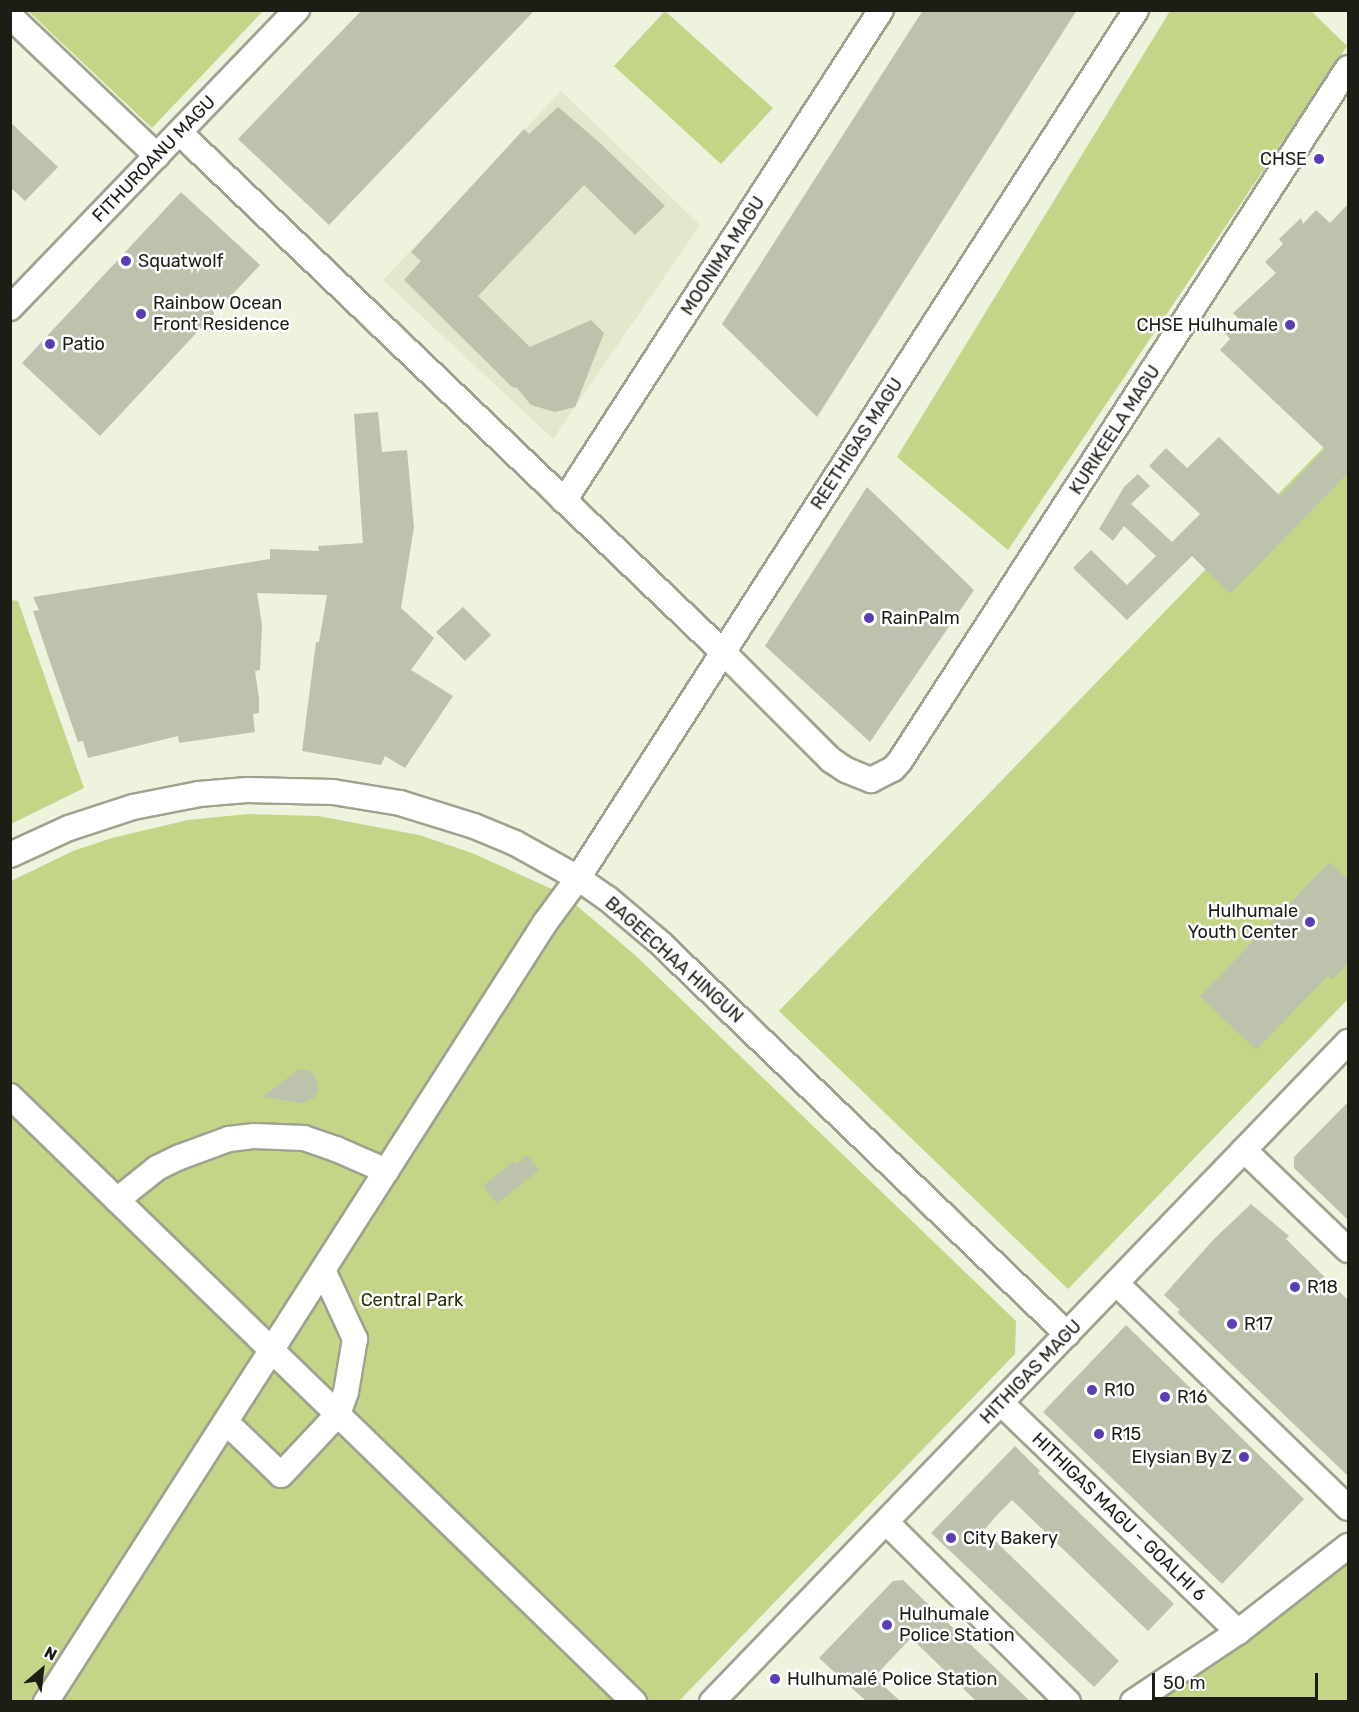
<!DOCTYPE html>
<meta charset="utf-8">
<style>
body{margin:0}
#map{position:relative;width:1359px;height:1712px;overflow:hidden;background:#edf3dd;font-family:Rubik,sans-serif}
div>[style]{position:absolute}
.built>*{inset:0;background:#e1e8cb}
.green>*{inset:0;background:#c4d588}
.building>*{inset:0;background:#bdc2ad}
.roads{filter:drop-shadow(2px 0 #9da38e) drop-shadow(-2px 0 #9da38e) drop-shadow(0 2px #9da38e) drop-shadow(0 -2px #9da38e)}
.minor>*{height:24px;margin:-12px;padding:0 12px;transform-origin:12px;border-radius:12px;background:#fff}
.dots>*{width:16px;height:16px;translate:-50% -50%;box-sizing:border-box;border:3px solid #fff;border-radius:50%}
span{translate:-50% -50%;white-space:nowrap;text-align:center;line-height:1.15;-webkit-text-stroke:5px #fff;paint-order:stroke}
.street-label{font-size:18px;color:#1c1e16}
.poi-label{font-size:18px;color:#1c1e16}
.right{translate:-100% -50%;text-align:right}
.left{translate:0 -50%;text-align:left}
.park-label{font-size:18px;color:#2a3109}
.frame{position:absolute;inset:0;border:12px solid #1c1e16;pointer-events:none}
.north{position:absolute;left:12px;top:1640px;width:60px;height:60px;-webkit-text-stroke:4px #fff;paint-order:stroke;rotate:28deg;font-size:16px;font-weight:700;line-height:24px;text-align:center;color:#1c1e16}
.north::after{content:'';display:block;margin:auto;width:21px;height:27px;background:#1c1e16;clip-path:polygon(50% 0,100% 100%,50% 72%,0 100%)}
.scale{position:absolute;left:1152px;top:1673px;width:166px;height:27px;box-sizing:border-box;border:3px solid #1c1e16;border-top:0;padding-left:8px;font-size:18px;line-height:21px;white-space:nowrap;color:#1c1e16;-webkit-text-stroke:4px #fff;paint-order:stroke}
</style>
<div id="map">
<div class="built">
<div style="clip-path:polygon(561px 91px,700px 225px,553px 439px,383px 280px)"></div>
</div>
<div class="green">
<div style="clip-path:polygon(28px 11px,263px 11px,152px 128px)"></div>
<div style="clip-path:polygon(665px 11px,773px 108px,721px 164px,614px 66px)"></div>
<div style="clip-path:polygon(1170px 11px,1311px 11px,1347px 46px,1008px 550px,897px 457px)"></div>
<div style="clip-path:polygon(1348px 422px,1348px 999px,1068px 1289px,779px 1011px)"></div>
<div style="clip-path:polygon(11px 600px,18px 601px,84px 788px,11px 824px)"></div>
<div style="clip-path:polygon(248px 814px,318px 816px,419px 835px,472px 853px,563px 894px,635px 955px,1016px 1321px,1015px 1354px,679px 1701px,11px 1701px,11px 881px,73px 851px,112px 838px,188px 820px)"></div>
<div style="clip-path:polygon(1348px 1546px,1348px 1701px,1172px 1701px,1156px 1687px)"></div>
</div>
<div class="building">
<div style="clip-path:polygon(362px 10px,535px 10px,329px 225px,238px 139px)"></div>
<div style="clip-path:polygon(923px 10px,1077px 10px,817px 417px,722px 324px)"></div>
<div style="clip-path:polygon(558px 107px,599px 142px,665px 206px,635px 235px,584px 185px,478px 296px,530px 347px,591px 320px,604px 333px,575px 407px,555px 412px,531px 405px,517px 388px,512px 387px,404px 280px,421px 261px,411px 252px,524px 129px,529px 134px)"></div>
<div style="clip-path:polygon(10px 122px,58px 167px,25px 201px,10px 187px)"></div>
<div style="clip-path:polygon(181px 192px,260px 265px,100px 436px,22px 363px)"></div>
<div style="clip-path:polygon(1348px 204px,1348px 473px,1230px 594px,1192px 556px,1127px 620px,1073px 568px,1091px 550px,1127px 585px,1156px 556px,1124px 526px,1113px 541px,1099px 529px,1124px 487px,1138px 474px,1150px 486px,1131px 504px,1172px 542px,1200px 514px,1149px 466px,1166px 448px,1187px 468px,1219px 437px,1280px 496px,1325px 449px,1220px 350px,1230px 339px,1223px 331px,1239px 319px,1233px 313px,1276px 273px,1265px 262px,1283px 244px,1279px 239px,1301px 218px,1303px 224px,1316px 210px,1330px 223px)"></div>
<div style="clip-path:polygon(378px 412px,382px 452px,407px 450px,414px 527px,401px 608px,434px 638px,411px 670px,453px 696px,405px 768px,385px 756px,381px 765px,302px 751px,316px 642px,319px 642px,327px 595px,257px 593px,262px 625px,260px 670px,255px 671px,259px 698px,259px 713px,253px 714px,255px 732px,179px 743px,178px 736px,88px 758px,83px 741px,78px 742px,49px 659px,33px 611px,39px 610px,33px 597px,270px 559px,270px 549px,319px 551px,318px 546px,363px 543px,354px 414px)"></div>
<div style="clip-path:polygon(867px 487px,974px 590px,870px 742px,765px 646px)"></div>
<div style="clip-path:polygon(463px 607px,491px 635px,465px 661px,436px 632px)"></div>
<div style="clip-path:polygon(1330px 862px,1348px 880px,1348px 964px,1332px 980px,1328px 976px,1256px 1050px,1200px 996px)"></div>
<div style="clip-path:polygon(299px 1069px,310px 1071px,317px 1080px,318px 1091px,314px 1098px,301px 1103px,263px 1097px)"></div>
<div style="clip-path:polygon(1348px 1102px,1348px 1220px,1294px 1168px,1294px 1157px)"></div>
<div style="clip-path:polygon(527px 1155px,539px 1170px,497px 1204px,483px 1186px,514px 1161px,516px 1164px)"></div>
<div style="clip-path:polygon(1251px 1204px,1289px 1236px,1286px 1239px,1348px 1300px,1348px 1476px,1177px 1312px,1180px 1310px,1164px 1295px,1214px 1239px)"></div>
<div style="clip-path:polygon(1126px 1325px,1304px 1499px,1222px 1584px,1043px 1412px)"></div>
<div style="clip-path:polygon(1015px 1446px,1040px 1471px,1038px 1473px,1174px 1604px,1148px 1631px,1012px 1500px,998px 1514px,984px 1530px,1119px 1661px,1094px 1687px,931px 1533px)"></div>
<div style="clip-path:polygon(903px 1580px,951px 1626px,1030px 1701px,976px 1701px,911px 1638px,874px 1677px,900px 1701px,866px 1701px,819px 1658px,893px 1581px)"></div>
</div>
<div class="roads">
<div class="minor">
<div style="left:10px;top:16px;width:203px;rotate:43.6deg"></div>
<div style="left:180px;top:133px;width:751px;rotate:43.71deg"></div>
<div style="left:723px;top:652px;width:153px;rotate:45deg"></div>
<div style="left:831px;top:760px;width:18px;rotate:34deg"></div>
<div style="left:846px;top:770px;width:27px;rotate:22deg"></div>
<div style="left:871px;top:780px;width:25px;rotate:-27deg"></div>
<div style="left:893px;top:769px;width:11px;rotate:-49deg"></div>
<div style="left:900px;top:761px;width:825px;rotate:-57.12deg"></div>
<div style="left:10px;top:308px;width:414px;rotate:-46.1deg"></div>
<div style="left:564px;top:501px;width:584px;rotate:-57.15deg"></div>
<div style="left:10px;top:855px;width:65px;rotate:-24.6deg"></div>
<div style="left:69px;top:828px;width:67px;rotate:-18.2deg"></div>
<div style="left:133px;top:807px;width:67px;rotate:-11.1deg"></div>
<div style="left:199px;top:794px;width:48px;rotate:-4.8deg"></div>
<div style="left:247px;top:790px;width:86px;rotate:1.3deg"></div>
<div style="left:333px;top:792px;width:68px;rotate:9.3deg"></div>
<div style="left:400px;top:803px;width:77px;rotate:17.3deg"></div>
<div style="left:474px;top:826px;width:44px;rotate:22.5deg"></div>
<div style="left:515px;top:843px;width:72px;rotate:29.1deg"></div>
<div style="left:578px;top:878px;width:35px;rotate:35deg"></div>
<div style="left:607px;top:898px;width:68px;rotate:40.2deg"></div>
<div style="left:659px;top:942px;width:566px;rotate:43.85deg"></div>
<div style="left:10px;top:1096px;width:870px;rotate:44.16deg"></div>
<div style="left:1244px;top:1150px;width:144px;rotate:43.9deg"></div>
<div style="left:117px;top:1200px;width:51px;rotate:-38.7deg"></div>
<div style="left:157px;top:1168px;width:25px;rotate:-26deg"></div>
<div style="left:180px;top:1157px;width:52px;rotate:-20.2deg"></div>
<div style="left:229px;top:1139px;width:25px;rotate:-7deg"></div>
<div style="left:254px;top:1136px;width:50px;rotate:2.3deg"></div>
<div style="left:304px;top:1138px;width:34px;rotate:19deg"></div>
<div style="left:336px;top:1149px;width:55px;rotate:23.7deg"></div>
<div style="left:1116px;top:1283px;width:323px;rotate:44.1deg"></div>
<div style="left:1001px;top:1403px;width:330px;rotate:44deg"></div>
<div style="left:226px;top:1422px;width:76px;rotate:43.9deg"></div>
<div style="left:281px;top:1475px;width:83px;rotate:-46.9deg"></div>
<div style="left:338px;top:1414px;width:23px;rotate:-70deg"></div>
<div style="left:346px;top:1392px;width:54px;rotate:-80.4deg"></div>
<div style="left:355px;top:1339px;width:76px;rotate:-114.9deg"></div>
<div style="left:886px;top:1522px;width:256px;rotate:44.7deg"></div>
<div style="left:46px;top:1702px;width:925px;rotate:-57.36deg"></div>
<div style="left:545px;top:923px;width:56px;rotate:-53.7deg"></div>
<div style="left:578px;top:878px;width:1032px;rotate:-57.26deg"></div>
<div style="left:712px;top:1702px;width:917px;rotate:-46.06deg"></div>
<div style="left:1133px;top:1702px;width:126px;rotate:-33.7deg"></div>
<div style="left:1238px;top:1632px;width:140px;rotate:-38deg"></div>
</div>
</div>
<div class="dots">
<div style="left:1319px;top:159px;background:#5a3cb4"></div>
<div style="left:126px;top:261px;background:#5a3cb4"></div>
<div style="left:141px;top:314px;background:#5a3cb4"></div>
<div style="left:1290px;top:325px;background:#5a3cb4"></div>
<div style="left:50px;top:344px;background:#5a3cb4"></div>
<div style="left:869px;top:618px;background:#5a3cb4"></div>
<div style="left:1310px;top:922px;background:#5a3cb4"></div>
<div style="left:1295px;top:1287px;background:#5a3cb4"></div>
<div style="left:1232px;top:1324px;background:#5a3cb4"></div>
<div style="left:1092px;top:1390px;background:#5a3cb4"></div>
<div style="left:1165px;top:1397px;background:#5a3cb4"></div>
<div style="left:1099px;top:1434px;background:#5a3cb4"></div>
<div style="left:1244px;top:1457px;background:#5a3cb4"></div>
<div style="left:951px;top:1538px;background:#5a3cb4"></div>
<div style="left:887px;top:1625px;background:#5a3cb4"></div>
<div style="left:775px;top:1679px;background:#5a3cb4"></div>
</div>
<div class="street-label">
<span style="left:154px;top:159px;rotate:-46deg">FITHUROANU MAGU</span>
<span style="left:723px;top:256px;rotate:-57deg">MOONIMA MAGU</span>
<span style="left:1115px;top:430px;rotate:-57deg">KURIKEELA MAGU</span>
<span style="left:857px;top:444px;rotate:-57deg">REETHIGAS MAGU</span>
<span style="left:674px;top:960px;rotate:42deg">BAGEECHAA HINGUN</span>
<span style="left:1031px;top:1372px;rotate:-46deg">HITHIGAS MAGU</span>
<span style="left:1119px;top:1517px;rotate:44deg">HITHIGAS MAGU - GOALHI 6</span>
</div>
<div class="poi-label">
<span class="right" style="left:1307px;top:159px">CHSE</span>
<span class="left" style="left:138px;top:261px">Squatwolf</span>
<span class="left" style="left:153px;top:314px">Rainbow Ocean<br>Front Residence</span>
<span class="right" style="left:1278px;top:325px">CHSE Hulhumale</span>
<span class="left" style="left:62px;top:344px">Patio</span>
<span class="left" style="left:881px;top:618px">RainPalm</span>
<span class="right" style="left:1298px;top:922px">Hulhumale<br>Youth Center</span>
<span class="left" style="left:1307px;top:1287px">R18</span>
<span class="left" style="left:1244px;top:1324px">R17</span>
<span class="left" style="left:1104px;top:1390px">R10</span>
<span class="left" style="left:1177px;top:1397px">R16</span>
<span class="left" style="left:1111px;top:1434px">R15</span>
<span class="right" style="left:1232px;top:1457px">Elysian By Z</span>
<span class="left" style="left:963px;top:1538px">City Bakery</span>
<span class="left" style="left:899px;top:1625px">Hulhumale<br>Police Station</span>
<span class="left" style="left:787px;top:1679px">Hulhumalé Police Station</span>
</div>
<div class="park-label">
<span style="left:412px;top:1300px">Central Park</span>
</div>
<div class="frame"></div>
<div class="north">N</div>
<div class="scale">50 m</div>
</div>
